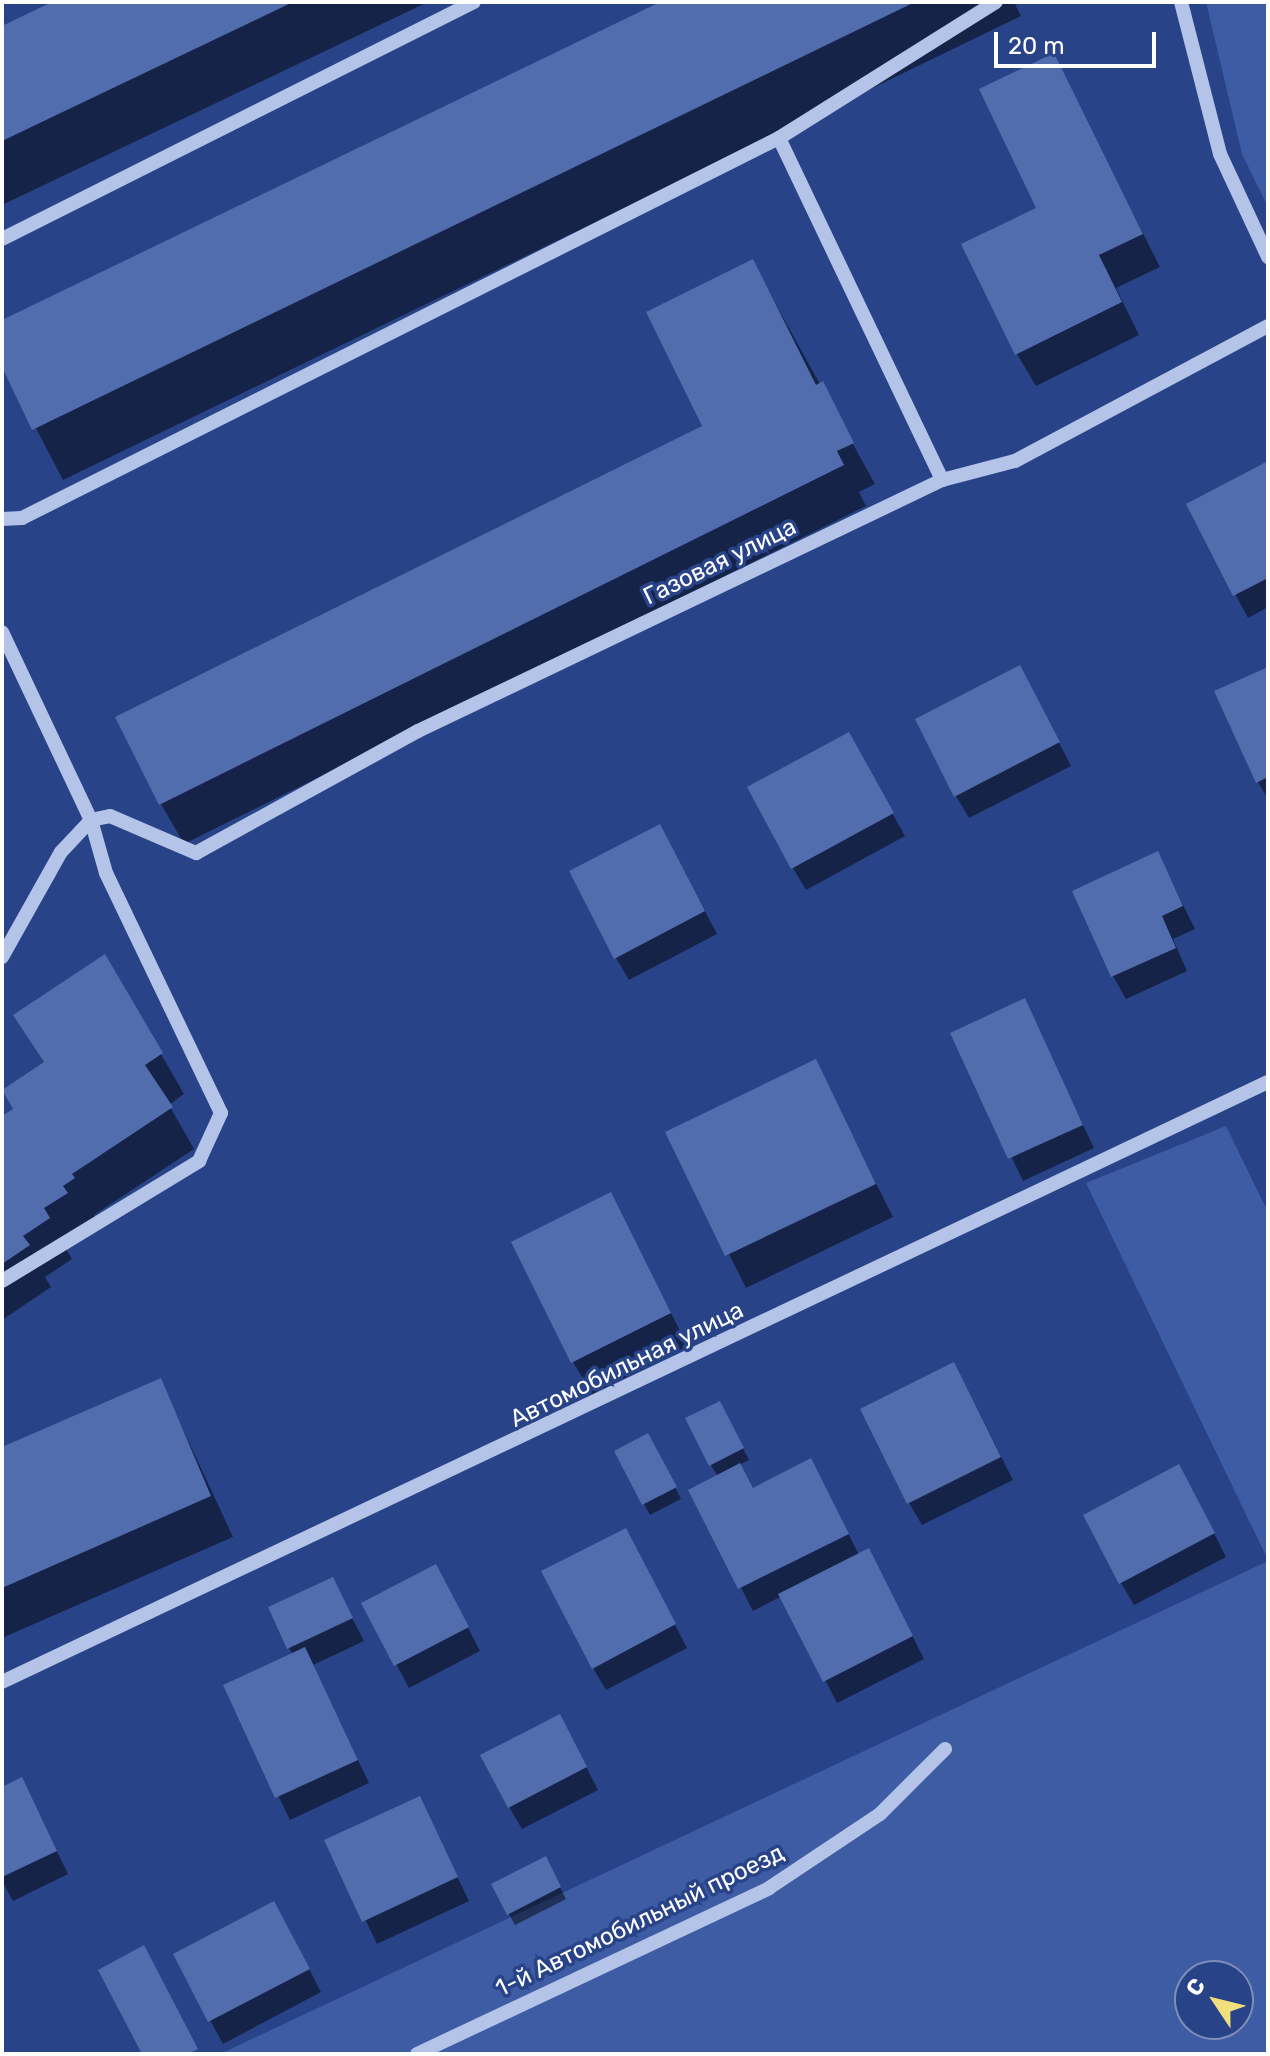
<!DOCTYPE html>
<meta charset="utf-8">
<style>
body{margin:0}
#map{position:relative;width:1270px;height:2056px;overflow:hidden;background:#284387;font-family:Rubik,sans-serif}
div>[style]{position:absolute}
.green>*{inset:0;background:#3d5ca3}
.shadow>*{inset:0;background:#0007}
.building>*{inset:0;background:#516dae}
.minor>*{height:14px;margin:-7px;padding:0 7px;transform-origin:7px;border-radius:7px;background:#b4c4e8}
span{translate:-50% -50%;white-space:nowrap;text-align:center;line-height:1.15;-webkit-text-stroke:7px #284387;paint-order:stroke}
.street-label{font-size:24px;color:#fff}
.frame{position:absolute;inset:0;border:4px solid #fff;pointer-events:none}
.north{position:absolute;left:1174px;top:1960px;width:80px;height:80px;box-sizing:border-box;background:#284387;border:2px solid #7e8eb7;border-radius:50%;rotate:305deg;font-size:22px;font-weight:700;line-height:32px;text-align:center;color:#fff}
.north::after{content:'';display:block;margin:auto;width:28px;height:36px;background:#f0df7a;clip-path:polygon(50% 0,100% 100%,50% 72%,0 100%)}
.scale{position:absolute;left:994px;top:32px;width:162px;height:36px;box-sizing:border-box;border:4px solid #fff;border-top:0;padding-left:10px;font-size:24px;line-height:28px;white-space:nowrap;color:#fff;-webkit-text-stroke:6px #284387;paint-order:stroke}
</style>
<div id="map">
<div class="green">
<div style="clip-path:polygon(1206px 2px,1268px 2px,1268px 207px,1242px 154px)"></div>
<div style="clip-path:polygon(1226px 1126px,1268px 1212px,1268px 1560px,1086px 1183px)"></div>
<div style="clip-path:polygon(evenodd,1268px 1561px,1268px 2054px,220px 2054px,1268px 1561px,1190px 1976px,1238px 1976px,1238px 2024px,1190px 2024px,1190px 1976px)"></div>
</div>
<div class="shadow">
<div style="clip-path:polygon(56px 2px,428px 2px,2px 205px,2px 28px)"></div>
<div style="clip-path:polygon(665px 2px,1014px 2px,1021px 16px,63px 480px,2px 363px,2px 322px)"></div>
<div style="clip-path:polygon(1053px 55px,1160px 267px,1116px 288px,1139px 335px,1036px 386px,1017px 354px,1039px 209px)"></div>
<div style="clip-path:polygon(752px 261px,875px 484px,859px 492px,866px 506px,184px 844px,161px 804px,705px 427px)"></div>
<div style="clip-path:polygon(1265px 465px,1268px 607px,1248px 618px,1188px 505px)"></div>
<div style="clip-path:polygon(1268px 669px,1268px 799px,1258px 782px)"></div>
<div style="clip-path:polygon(1032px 690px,1071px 766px,969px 818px,956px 796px)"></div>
<div style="clip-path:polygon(848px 734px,905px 836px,806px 890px,793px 868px)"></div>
<div style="clip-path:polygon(672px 849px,717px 934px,629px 980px,616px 958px)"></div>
<div style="clip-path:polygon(1158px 854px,1195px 929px,1173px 939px,1187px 971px,1126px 999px,1113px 976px)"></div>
<div style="clip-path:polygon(105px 957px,184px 1094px,169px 1105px,194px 1149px,94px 1215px,96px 1219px,66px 1249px,72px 1259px,45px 1277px,51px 1287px,2px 1320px,2px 1118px,14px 1110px,3px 1092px,45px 1064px,16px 1015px)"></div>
<div style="clip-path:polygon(1024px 1001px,1094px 1148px,1023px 1181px,953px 1034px)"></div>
<div style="clip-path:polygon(815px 1062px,893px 1217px,746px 1288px,668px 1133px)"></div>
<div style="clip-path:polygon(610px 1195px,688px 1346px,592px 1394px,573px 1362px)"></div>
<div style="clip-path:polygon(160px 1380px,233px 1537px,2px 1638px,2px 1449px)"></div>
<div style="clip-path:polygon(966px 1387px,1013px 1480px,922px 1525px,909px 1503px)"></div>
<div style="clip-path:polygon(725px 1414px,749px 1460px,739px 1465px,753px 1490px,823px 1483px,859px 1555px,881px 1573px,924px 1659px,837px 1703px,782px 1596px,753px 1611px,691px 1491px,718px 1477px,711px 1465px)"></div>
<div style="clip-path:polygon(654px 1446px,681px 1499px,650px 1515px,616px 1452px)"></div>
<div style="clip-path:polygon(1192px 1489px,1226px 1557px,1134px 1605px,1121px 1583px)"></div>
<div style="clip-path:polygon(638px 1553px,687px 1648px,606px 1690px,593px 1668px)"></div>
<div style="clip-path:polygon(332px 1579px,364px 1641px,313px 1665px,369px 1783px,290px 1820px,225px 1686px,293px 1655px,289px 1648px)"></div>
<div style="clip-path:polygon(448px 1589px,480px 1651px,409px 1688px,364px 1604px)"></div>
<div style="clip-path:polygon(572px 1739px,598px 1790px,522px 1829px,509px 1807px)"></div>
<div style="clip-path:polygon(22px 1780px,68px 1874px,13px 1901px,2px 1881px,2px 1789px)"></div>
<div style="clip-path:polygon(419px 1798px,469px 1901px,377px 1944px,327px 1841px)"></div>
<div style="clip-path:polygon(551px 1869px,566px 1899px,515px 1925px,493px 1885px)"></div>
<div style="clip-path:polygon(287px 1926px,321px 1992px,223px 2044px,175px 1955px)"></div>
</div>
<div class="building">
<div style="clip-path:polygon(52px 2px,293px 2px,2px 141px,2px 26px)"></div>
<div style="clip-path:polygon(660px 2px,915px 2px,32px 430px,2px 367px,2px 320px)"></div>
<div style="clip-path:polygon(1054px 53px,1143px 234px,1099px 255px,1122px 302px,1015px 355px,961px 244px,1036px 208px,979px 89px)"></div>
<div style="clip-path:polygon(753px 259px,816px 385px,823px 381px,854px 443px,837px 451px,844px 465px,159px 805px,115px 717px,702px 426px,646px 312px)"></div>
<div style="clip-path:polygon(1266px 462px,1268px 578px,1233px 596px,1186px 504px)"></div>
<div style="clip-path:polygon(1020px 665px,1060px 742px,954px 797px,915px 719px)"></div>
<div style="clip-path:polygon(1268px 667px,1268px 777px,1256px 783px,1214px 691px)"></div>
<div style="clip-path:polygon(849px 732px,894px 813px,791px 869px,747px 787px)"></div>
<div style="clip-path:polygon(660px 824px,705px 911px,614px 959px,569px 871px)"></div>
<div style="clip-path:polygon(1158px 851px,1183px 906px,1162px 916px,1176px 948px,1111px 977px,1072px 891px)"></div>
<div style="clip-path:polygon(105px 954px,163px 1053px,145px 1065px,173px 1107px,72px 1174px,75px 1178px,63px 1186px,68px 1193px,44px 1208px,50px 1218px,23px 1236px,30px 1245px,2px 1264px,2px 1116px,13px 1109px,2px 1090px,44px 1062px,13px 1015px)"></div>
<div style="clip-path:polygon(1025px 998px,1083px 1125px,1008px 1159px,950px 1033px)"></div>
<div style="clip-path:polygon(816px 1059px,876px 1184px,725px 1256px,665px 1132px)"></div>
<div style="clip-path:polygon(611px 1192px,671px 1313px,571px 1363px,511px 1242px)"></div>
<div style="clip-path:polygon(954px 1362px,1001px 1457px,907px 1504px,860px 1409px)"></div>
<div style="clip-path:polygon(161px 1378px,211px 1496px,2px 1588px,2px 1447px)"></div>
<div style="clip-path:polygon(720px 1401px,744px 1448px,709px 1466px,685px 1418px)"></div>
<div style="clip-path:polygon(648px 1433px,677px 1487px,642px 1505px,614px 1451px)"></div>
<div style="clip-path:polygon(811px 1458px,849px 1534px,738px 1589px,688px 1490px,740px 1463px,753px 1488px)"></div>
<div style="clip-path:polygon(1179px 1464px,1215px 1533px,1119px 1584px,1083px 1515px)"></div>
<div style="clip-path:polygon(626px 1528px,676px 1624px,592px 1669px,541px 1571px)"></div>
<div style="clip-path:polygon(869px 1548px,913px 1636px,823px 1682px,778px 1594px)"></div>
<div style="clip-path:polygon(436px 1564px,469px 1627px,394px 1666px,361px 1603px)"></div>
<div style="clip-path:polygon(333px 1577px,353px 1618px,287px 1649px,268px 1607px)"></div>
<div style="clip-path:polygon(305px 1647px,358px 1760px,275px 1798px,223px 1685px)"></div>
<div style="clip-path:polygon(560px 1714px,587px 1767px,508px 1808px,480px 1755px)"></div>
<div style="clip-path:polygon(22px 1777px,57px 1851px,2px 1877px,2px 1787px)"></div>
<div style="clip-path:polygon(420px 1796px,458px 1877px,362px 1922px,324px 1840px)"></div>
<div style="clip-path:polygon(546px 1856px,561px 1887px,507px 1915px,491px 1884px)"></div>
<div style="clip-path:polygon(274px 1901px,310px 1969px,208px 2022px,173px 1954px)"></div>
<div style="clip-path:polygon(144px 1945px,198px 2049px,188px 2054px,142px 2054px,98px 1970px)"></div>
</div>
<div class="minor">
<div style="left:1181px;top:2px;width:157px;rotate:75.6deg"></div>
<div style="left:1220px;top:154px;width:114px;rotate:65deg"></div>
<div style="left:779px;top:138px;width:379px;rotate:64.5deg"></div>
<div style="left:2px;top:239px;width:528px;rotate:-26.66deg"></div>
<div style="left:2px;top:519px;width:20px;rotate:-3deg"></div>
<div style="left:22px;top:518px;width:847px;rotate:-26.66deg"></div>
<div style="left:779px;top:138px;width:256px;rotate:-32.1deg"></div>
<div style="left:2px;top:632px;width:208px;rotate:64.7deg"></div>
<div style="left:91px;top:820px;width:19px;rotate:-12deg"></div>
<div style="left:110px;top:816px;width:94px;rotate:23.3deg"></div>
<div style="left:196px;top:853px;width:253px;rotate:-28.8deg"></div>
<div style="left:418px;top:731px;width:581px;rotate:-25.59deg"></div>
<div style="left:942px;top:480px;width:75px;rotate:-14.6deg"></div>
<div style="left:1015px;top:461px;width:287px;rotate:-28.1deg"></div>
<div style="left:2px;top:957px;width:120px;rotate:-60.7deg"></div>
<div style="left:61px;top:852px;width:44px;rotate:-46.8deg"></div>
<div style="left:2px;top:1281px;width:231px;rotate:-31.3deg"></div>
<div style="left:199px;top:1161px;width:53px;rotate:-65.4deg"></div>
<div style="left:221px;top:1113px;width:266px;rotate:-115.6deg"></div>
<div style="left:106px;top:873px;width:55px;rotate:-105.8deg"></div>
<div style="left:2px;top:1682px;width:1401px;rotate:-25.36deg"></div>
<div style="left:417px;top:2054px;width:389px;rotate:-25.2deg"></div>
<div style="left:769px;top:1888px;width:133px;rotate:-33.7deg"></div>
<div style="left:880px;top:1814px;width:92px;rotate:-45deg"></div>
</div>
<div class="street-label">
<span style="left:720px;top:562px;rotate:-26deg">Газовая улица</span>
<span style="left:627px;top:1365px;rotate:-26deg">Автомобильная улица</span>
<span style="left:640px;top:1921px;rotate:-26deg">1-й Автомобильный проезд</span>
</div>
<div class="frame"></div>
<div class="north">С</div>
<div class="scale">20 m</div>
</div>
